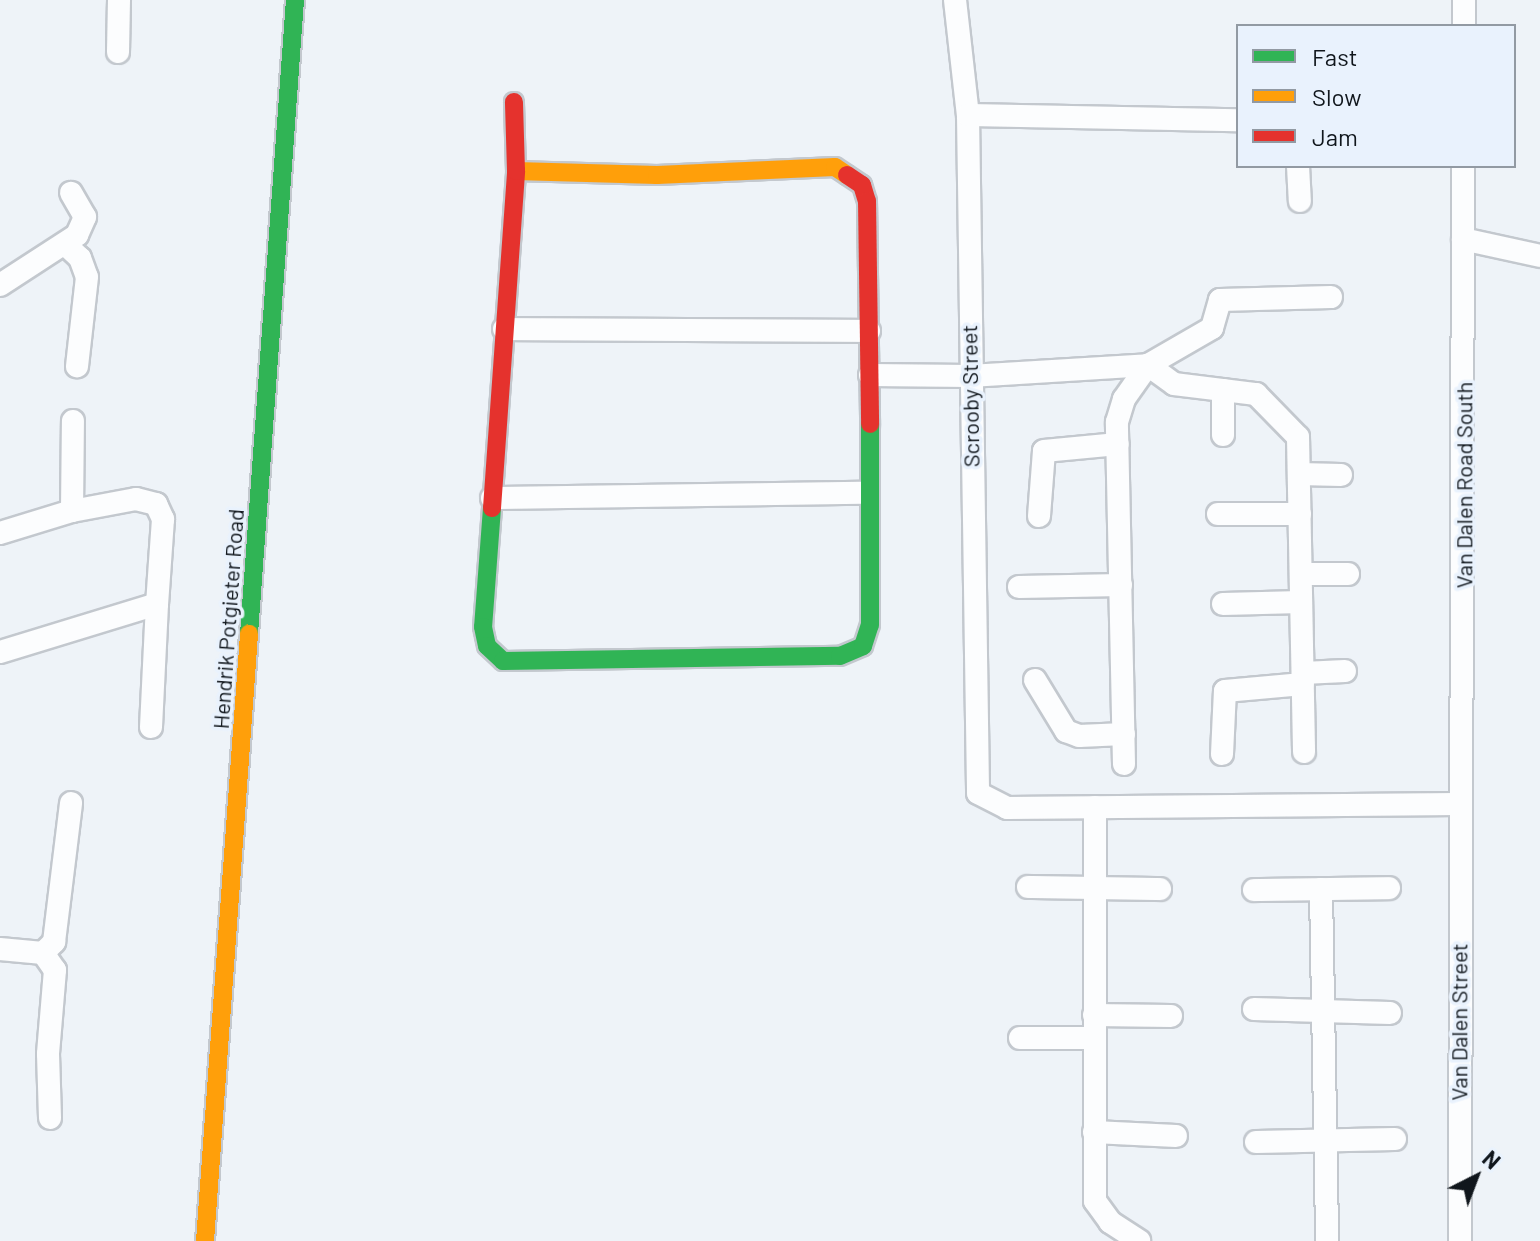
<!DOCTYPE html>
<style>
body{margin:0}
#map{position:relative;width:1540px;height:1241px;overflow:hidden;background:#eef3f8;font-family:Barlow,sans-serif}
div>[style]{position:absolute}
.roads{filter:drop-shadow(2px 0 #c3c8ce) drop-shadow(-2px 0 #c3c8ce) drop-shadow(0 2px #c3c8ce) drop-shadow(0 -2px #c3c8ce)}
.street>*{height:22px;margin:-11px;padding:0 11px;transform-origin:11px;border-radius:11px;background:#fcfdfe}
.fast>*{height:18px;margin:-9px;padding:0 9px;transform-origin:9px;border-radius:9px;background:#30b455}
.slow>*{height:18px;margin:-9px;padding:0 9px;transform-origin:9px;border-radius:9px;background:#ff9f0a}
.jam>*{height:18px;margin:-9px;padding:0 9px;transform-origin:9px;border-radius:9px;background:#e5322d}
span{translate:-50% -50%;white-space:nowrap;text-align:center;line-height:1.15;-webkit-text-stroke:7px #e9f2fd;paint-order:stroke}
.street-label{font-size:22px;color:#10161c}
.legend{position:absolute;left:1236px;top:24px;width:280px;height:144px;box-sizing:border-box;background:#e9f2fd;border:2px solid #929aa3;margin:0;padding:10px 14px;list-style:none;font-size:24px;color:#10161c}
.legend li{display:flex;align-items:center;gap:16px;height:40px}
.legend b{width:40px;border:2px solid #929aa3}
.north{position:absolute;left:1436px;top:1137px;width:80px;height:80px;-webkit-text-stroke:6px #e9f2fd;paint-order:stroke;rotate:42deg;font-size:22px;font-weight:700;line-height:32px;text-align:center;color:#10161c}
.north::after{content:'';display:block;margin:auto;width:28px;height:36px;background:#10161c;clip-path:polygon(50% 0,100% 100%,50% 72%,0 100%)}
</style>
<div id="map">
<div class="roads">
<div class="street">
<div style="left:955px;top:0;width:116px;rotate:83.6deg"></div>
<div style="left:968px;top:115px;width:678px;rotate:89.15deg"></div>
<div style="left:978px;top:793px;width:33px;rotate:27deg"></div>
<div style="left:1007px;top:808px;width:451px;rotate:-0.5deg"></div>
<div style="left:1464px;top:26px;width:26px;rotate:-90deg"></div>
<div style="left:118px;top:52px;width:52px;rotate:-88.9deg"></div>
<div style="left:968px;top:115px;width:270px;rotate:1.1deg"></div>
<div style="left:1298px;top:166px;width:35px;rotate:87deg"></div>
<div style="left:1463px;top:239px;width:79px;rotate:12.4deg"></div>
<div style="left:66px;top:245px;width:19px;rotate:43deg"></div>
<div style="left:80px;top:258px;width:20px;rotate:70deg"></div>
<div style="left:87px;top:277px;width:90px;rotate:96.4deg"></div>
<div style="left:0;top:285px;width:92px;rotate:-33deg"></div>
<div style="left:77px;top:235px;width:20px;rotate:-66deg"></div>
<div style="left:85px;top:217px;width:28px;rotate:-120deg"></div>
<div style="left:504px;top:329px;width:365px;rotate:0.3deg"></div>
<div style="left:1148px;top:365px;width:32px;rotate:36deg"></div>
<div style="left:1174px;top:384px;width:83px;rotate:7deg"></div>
<div style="left:1256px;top:394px;width:60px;rotate:45.7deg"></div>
<div style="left:1298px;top:437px;width:315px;rotate:88.9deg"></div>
<div style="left:870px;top:375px;width:100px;rotate:0.6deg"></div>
<div style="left:970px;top:376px;width:178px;rotate:-3.5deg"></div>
<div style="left:1223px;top:390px;width:45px;rotate:90deg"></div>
<div style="left:1299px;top:474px;width:42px;rotate:1.4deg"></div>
<div style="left:492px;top:498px;width:376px;rotate:-0.8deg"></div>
<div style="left:72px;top:511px;width:90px;rotate:-89.4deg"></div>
<div style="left:1218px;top:514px;width:82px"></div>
<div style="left:1039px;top:516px;width:65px;rotate:-85.6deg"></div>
<div style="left:1044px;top:451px;width:74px;rotate:-5.4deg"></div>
<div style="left:0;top:533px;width:75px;rotate:-17deg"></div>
<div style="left:72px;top:511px;width:65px;rotate:-10.6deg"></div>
<div style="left:136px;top:499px;width:21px;rotate:14deg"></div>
<div style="left:156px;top:504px;width:17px;rotate:65deg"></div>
<div style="left:163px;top:519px;width:85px;rotate:94deg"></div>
<div style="left:157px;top:604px;width:164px;rotate:163deg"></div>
<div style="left:1301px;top:574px;width:47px"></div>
<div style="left:1019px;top:587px;width:102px;rotate:-1.1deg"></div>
<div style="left:1223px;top:604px;width:78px;rotate:-1.5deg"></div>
<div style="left:1303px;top:673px;width:42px;rotate:-2.7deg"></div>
<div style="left:1035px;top:680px;width:60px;rotate:58.7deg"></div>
<div style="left:1066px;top:731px;width:14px;rotate:21deg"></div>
<div style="left:1079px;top:736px;width:45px;rotate:-2.5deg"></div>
<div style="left:151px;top:727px;width:123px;rotate:-87.2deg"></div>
<div style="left:1222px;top:754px;width:63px;rotate:-87.3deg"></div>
<div style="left:1225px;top:691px;width:78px;rotate:-5.1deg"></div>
<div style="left:1124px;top:764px;width:342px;rotate:-91.2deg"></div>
<div style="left:1117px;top:422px;width:24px;rotate:-73deg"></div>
<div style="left:1124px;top:399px;width:42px;rotate:-54.8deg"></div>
<div style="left:1148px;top:365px;width:74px;rotate:-30deg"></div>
<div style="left:1212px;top:328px;width:29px;rotate:-74deg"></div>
<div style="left:1220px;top:300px;width:111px;rotate:-1.5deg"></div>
<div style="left:1095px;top:807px;width:394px;rotate:90deg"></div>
<div style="left:1095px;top:1201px;width:26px;rotate:54deg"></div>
<div style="left:1110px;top:1222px;width:35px;rotate:33deg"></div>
<div style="left:1028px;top:887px;width:132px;rotate:0.9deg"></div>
<div style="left:1321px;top:889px;width:352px;rotate:89deg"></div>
<div style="left:1254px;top:890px;width:135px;rotate:-0.8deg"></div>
<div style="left:0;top:949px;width:43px;rotate:5.3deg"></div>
<div style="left:43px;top:953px;width:21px;rotate:55deg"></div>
<div style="left:55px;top:970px;width:84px;rotate:94.8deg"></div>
<div style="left:48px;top:1054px;width:64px;rotate:88.2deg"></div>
<div style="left:43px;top:953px;width:16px;rotate:-45deg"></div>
<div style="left:54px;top:942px;width:140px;rotate:-83deg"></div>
<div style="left:1254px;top:1009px;width:136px;rotate:1.7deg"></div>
<div style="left:1094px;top:1015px;width:77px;rotate:0.7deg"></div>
<div style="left:1020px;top:1038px;width:74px"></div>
<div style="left:1094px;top:1132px;width:82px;rotate:2.8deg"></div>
<div style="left:1256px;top:1142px;width:139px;rotate:-1.2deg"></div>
<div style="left:1460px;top:1241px;width:1075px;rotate:-89.84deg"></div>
</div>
<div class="fast">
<div style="left:492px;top:508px;width:119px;rotate:94.3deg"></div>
<div style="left:483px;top:627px;width:19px;rotate:78deg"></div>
<div style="left:487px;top:646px;width:22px;rotate:43deg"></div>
<div style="left:503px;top:661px;width:337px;rotate:-0.9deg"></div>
<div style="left:840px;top:656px;width:25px;rotate:-23deg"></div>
<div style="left:863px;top:646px;width:22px;rotate:-72deg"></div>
<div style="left:870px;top:625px;width:201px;rotate:-90deg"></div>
<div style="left:249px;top:634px;width:636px;rotate:-85.85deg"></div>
</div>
<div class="slow">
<div style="left:516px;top:171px;width:141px;rotate:1.6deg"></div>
<div style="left:657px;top:175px;width:178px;rotate:-2.6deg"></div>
<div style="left:835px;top:167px;width:14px;rotate:34deg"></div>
<div style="left:205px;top:1241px;width:609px;rotate:-85.85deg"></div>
</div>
<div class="jam">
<div style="left:847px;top:175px;width:18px;rotate:34deg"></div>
<div style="left:862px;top:185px;width:17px;rotate:73deg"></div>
<div style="left:867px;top:201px;width:223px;rotate:89.2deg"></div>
<div style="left:492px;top:508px;width:338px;rotate:-85.9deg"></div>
<div style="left:516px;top:171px;width:69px;rotate:-91.7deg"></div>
</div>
</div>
<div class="street-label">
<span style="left:970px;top:396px;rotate:-91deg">Scrooby Street</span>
<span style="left:1464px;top:485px;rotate:-90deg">Van Dalen Road South</span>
<span style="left:228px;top:619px;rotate:-86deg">Hendrik Potgieter Road</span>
<span style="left:1459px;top:1022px;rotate:-90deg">Van Dalen Street</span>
</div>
<ul class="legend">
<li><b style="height:10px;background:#30b455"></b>Fast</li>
<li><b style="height:10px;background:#ff9f0a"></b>Slow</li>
<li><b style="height:10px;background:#e5322d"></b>Jam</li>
</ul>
<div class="north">N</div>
</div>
